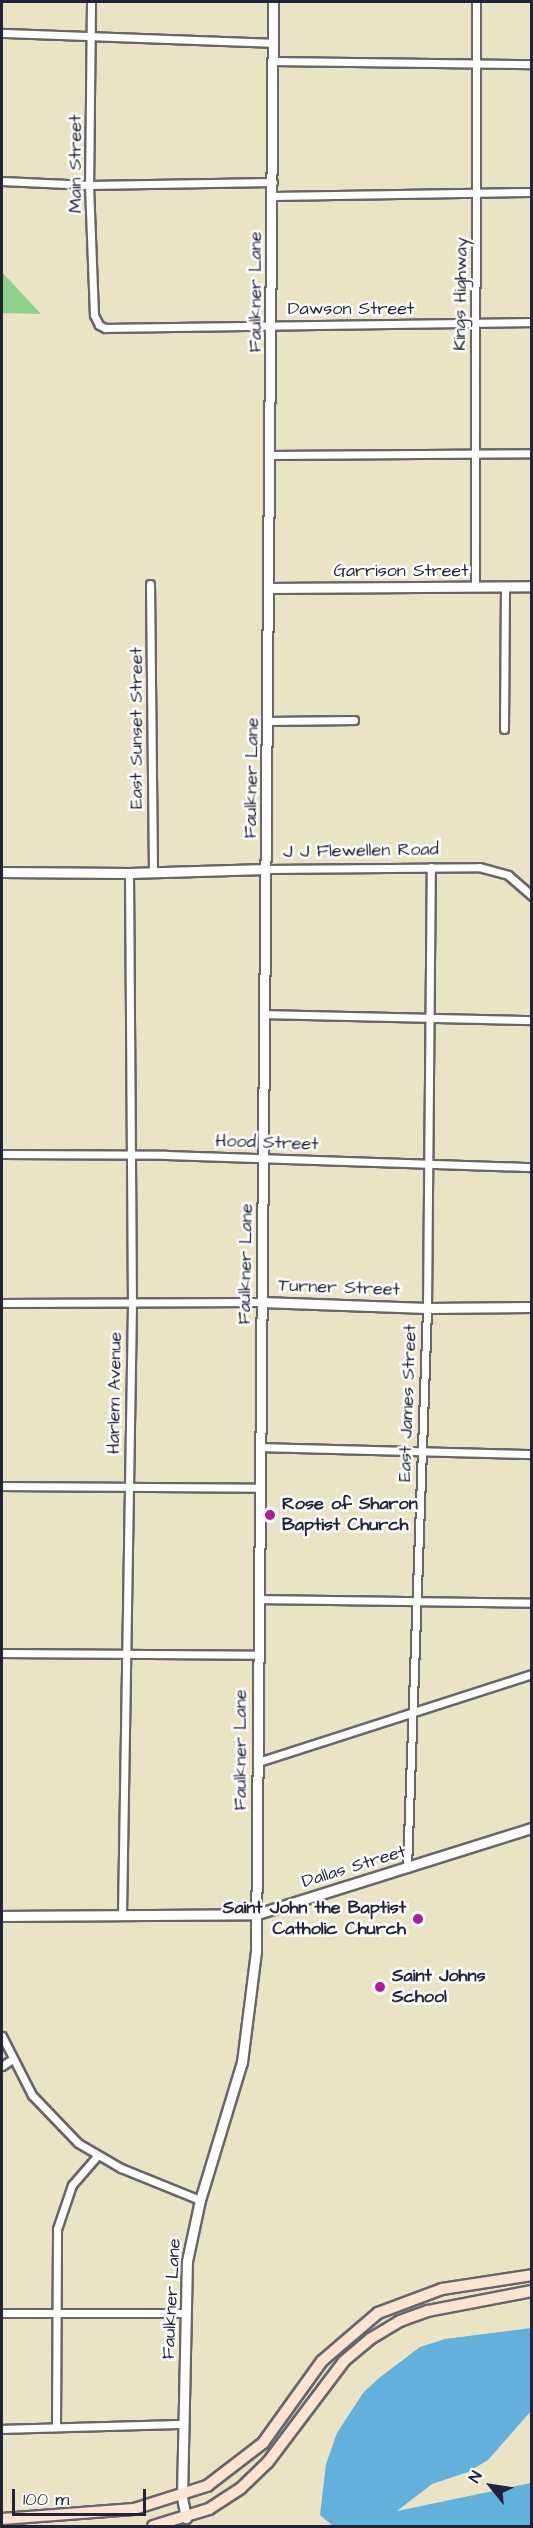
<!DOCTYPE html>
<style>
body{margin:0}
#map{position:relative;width:533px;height:2528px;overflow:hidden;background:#eae4c5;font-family:"Architects Daughter",sans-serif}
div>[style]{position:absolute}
.green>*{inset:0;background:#8cd28b}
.water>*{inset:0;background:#61b1dc}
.roads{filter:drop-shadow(2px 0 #68666b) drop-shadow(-2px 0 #68666b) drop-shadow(0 2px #68666b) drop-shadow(0 -2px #68666b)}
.minor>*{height:7px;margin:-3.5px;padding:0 3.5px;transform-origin:3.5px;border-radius:3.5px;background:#fff}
.tertiary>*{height:9px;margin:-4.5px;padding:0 4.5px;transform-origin:4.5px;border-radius:4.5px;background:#fff}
.secondary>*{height:10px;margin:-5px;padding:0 5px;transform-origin:5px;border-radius:5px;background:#fde4d1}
.dots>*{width:16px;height:16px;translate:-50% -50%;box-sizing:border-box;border:3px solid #fff;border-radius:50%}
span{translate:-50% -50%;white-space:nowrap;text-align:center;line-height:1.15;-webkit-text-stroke:5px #fff;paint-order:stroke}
.street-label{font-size:18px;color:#22223b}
.poi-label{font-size:18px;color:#22223b;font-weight:700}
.left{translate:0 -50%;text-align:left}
.right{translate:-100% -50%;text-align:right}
.frame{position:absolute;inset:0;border:3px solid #22223b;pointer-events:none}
.north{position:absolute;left:461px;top:2456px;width:60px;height:60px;-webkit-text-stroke:4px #fff;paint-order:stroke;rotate:300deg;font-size:16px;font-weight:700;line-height:24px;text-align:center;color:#22223b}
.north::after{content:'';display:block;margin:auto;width:21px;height:27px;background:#22223b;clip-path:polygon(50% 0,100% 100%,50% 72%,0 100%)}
.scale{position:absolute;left:12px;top:2489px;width:134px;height:27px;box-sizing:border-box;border:3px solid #22223b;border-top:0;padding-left:8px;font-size:18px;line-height:21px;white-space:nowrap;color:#22223b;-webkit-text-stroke:4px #fff;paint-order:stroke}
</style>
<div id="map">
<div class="green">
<div style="clip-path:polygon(2px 272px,41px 314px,2px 313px)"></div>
</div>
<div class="water">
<div style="clip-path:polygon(531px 2328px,531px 2411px,488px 2460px,468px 2472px,432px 2484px,397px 2511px,531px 2483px,531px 2526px,333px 2526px,320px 2515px,326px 2464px,337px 2433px,363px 2393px,379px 2378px,420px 2347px,445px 2339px)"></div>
</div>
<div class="roads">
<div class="minor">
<div style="left:91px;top:2px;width:183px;rotate:90.6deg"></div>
<div style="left:89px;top:185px;width:130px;rotate:87.8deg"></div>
<div style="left:94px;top:315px;width:11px;rotate:63deg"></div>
<div style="left:99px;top:325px;width:7px;rotate:27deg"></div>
<div style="left:105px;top:328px;width:427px;rotate:-0.8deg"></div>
<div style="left:2px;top:33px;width:272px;rotate:2.1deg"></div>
<div style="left:274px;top:61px;width:258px;rotate:0.7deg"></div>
<div style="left:2px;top:181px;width:87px;rotate:2.6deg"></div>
<div style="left:89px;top:185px;width:184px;rotate:-0.9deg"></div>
<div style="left:273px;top:196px;width:259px;rotate:-0.9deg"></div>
<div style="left:272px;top:455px;width:260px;rotate:-0.4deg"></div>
<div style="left:150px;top:584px;width:288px;rotate:89.4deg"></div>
<div style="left:475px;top:587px;width:585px;rotate:-89.9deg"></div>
<div style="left:270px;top:721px;width:84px;rotate:-0.7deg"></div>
<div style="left:504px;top:729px;width:143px;rotate:-89.6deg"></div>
<div style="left:266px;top:869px;width:213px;rotate:-0.5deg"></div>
<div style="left:479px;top:867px;width:30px;rotate:15deg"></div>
<div style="left:508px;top:875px;width:32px;rotate:41deg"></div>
<div style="left:264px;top:1014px;width:268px;rotate:1.3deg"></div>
<div style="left:2px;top:1154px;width:164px;rotate:0.3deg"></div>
<div style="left:166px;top:1155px;width:366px;rotate:1.9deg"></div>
<div style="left:2px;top:1303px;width:259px;rotate:-0.2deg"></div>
<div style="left:260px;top:1447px;width:272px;rotate:1.5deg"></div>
<div style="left:2px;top:1486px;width:258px;rotate:0.4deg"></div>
<div style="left:259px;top:1599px;width:273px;rotate:0.8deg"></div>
<div style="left:2px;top:1653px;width:256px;rotate:0.4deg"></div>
<div style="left:258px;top:1762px;width:288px;rotate:-17.8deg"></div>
<div style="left:407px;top:1868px;width:560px;rotate:-87.95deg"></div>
<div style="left:427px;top:1308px;width:441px;rotate:-89.5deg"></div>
<div style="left:122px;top:1914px;width:610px;rotate:-89.06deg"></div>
<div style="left:132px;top:1304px;width:431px;rotate:-90.4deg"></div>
<div style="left:2px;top:2036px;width:66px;rotate:63deg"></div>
<div style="left:32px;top:2095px;width:66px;rotate:46.2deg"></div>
<div style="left:78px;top:2143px;width:50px;rotate:30.2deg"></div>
<div style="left:121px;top:2168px;width:85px;rotate:22.1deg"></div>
<div style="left:2px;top:2066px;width:11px;rotate:-34deg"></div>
<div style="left:2px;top:2313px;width:183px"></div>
<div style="left:56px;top:2427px;width:198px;rotate:-89.7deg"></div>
<div style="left:57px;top:2229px;width:46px;rotate:-71.2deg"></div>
<div style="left:72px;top:2185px;width:38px;rotate:-49deg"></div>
<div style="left:2px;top:2429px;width:182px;rotate:-1.6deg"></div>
</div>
<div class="tertiary">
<div style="left:271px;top:588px;width:261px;rotate:-0.4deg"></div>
<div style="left:2px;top:872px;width:127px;rotate:0.5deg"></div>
<div style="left:129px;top:873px;width:137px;rotate:-1.7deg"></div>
<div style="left:261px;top:1302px;width:166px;rotate:2.1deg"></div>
<div style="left:427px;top:1308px;width:105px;rotate:-0.5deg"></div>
<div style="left:2px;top:1916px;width:255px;rotate:-0.4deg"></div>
<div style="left:257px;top:1914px;width:288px;rotate:-17.4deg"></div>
<div style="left:186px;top:2518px;width:21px;rotate:-101deg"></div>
<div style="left:182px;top:2497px;width:236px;rotate:-88.8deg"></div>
<div style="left:187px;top:2261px;width:62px;rotate:-78deg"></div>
<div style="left:200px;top:2200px;width:144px;rotate:-73.1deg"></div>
<div style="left:242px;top:2062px;width:112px;rotate:-82.8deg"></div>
<div style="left:256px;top:1951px;width:1949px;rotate:-89.5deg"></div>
</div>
<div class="secondary">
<div style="left:2px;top:2519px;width:132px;rotate:-4.3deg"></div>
<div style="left:134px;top:2509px;width:77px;rotate:-17.5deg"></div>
<div style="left:207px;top:2486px;width:71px;rotate:-37.5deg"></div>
<div style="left:263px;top:2443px;width:101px;rotate:-54.3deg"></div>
<div style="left:322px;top:2361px;width:74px;rotate:-40.6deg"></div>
<div style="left:378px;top:2313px;width:68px;rotate:-20.6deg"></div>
<div style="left:442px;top:2289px;width:91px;rotate:-8.8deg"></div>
<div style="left:153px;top:2526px;width:59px;rotate:-16.9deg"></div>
<div style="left:209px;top:2509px;width:38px;rotate:-33deg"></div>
<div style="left:241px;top:2488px;width:37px;rotate:-44deg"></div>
<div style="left:268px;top:2462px;width:126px;rotate:-53deg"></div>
<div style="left:344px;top:2361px;width:34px;rotate:-40deg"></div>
<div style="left:370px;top:2339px;width:35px;rotate:-31deg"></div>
<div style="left:400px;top:2321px;width:30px;rotate:-20deg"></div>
<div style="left:428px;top:2311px;width:106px;rotate:-10.9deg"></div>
</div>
</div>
<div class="dots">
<div style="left:270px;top:1515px;background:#b5179e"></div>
<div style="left:418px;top:1919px;background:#b5179e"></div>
<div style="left:380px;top:1987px;background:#b5179e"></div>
</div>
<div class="street-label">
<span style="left:76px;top:164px;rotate:-90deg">Main Street</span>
<span style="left:256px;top:292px;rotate:-90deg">Faulkner Lane</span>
<span style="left:461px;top:294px;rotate:-89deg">Kings Highway</span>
<span style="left:351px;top:309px">Dawson Street</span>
<span style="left:401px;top:571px">Garrison Street</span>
<span style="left:137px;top:728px;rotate:-90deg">East Sunset Street</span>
<span style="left:252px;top:778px;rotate:-89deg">Faulkner Lane</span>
<span style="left:361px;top:851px;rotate:-1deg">J J Flewellen Road</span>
<span style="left:267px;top:1143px;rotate:2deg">Hood Street</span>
<span style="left:246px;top:1264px;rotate:-89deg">Faulkner Lane</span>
<span style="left:339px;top:1288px;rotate:2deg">Turner Street</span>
<span style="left:115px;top:1393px;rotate:-89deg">Harlem Avenue</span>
<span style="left:408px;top:1403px;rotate:-88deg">East James Street</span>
<span style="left:241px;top:1750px;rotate:-90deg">Faulkner Lane</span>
<span style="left:354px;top:1867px;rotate:-17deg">Dallas Street</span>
<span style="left:172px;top:2299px;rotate:-87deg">Faulkner Lane</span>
</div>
<div class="poi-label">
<span class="left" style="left:282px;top:1515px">Rose of Sharon<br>Baptist Church</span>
<span class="right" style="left:406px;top:1919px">Saint John the Baptist<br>Catholic Church</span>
<span class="left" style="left:392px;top:1987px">Saint Johns<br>School</span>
</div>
<div class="frame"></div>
<div class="north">N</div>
<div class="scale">100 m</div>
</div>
